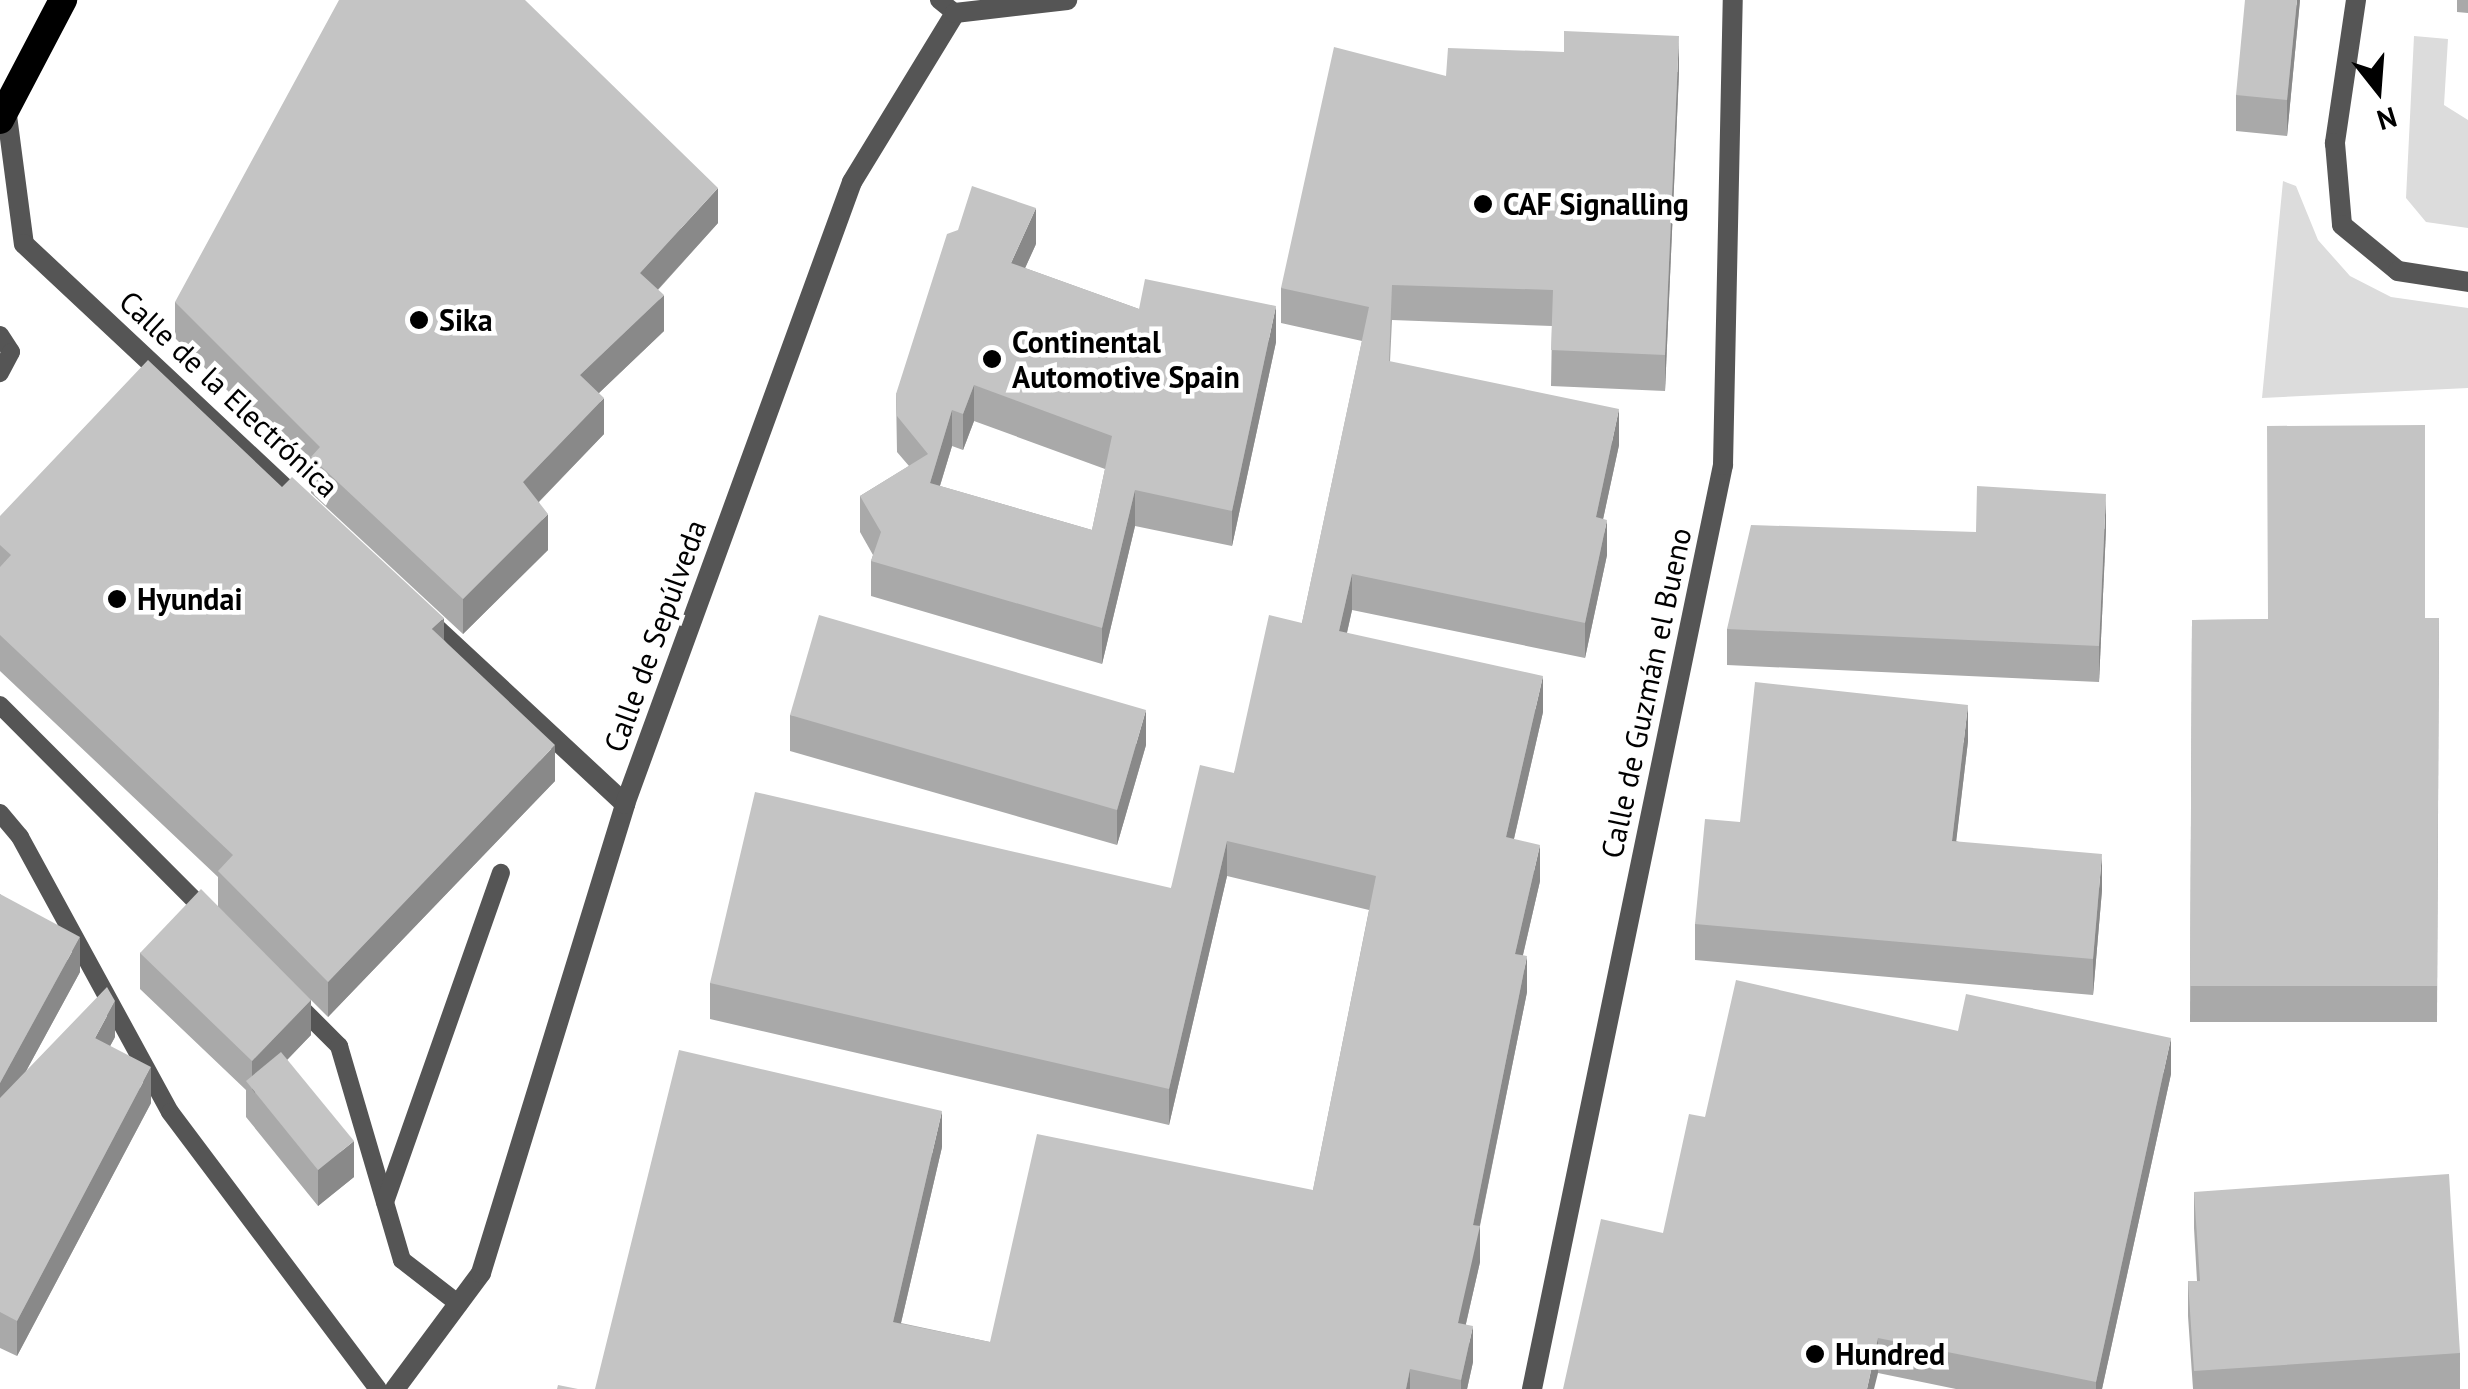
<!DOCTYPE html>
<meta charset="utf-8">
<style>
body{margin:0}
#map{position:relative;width:2468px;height:1389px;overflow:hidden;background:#fff;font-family:"PT Sans",sans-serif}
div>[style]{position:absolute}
.green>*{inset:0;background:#dcdcdc}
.service>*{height:18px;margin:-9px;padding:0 9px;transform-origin:9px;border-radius:9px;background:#555}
.minor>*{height:20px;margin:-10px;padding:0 10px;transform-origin:10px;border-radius:10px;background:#555}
.trunk>*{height:28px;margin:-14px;padding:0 14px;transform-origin:14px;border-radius:14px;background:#000}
.wall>*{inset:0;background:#a9a9a9}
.shaded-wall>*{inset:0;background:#898989}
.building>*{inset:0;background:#c4c4c4}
.dots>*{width:28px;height:28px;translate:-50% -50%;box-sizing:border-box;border:5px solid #fff;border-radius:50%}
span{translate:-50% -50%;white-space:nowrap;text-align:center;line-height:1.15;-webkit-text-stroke:9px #fff;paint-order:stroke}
.poi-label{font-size:30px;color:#000;font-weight:700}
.left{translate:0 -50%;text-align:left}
.street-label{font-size:30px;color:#000}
.north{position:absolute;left:2328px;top:40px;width:100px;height:100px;-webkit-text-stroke:8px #fff;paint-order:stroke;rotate:163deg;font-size:28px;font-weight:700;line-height:40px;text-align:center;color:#000}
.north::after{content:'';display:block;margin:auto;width:35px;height:45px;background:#000;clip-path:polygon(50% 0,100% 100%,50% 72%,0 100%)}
</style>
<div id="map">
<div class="green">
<div style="clip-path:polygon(2414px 36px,2448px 39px,2444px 105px,2468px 120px,2468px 228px,2426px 222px,2406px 198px)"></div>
<div style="clip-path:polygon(2283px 181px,2296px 186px,2318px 240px,2350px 276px,2391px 297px,2468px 308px,2468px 388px,2262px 398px)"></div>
</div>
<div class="service">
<div style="left:939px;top:0;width:21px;rotate:39deg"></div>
<div style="left:0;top:335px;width:20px;rotate:57deg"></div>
<div style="left:11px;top:352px;width:24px;rotate:118deg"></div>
<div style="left:0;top:705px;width:296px;rotate:45.1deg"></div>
<div style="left:0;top:813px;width:31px;rotate:50deg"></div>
<div style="left:20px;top:837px;width:313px;rotate:61.4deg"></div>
<div style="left:170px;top:1112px;width:346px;rotate:53.1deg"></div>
<div style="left:294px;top:1001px;width:64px;rotate:45deg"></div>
<div style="left:339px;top:1046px;width:223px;rotate:73.6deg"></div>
<div style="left:402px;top:1260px;width:72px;rotate:37.7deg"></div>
<div style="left:385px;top:1202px;width:349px;rotate:-70.6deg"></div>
</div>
<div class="minor">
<div style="left:2356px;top:0;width:145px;rotate:98.4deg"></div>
<div style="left:2335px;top:143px;width:82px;rotate:85.1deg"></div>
<div style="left:2342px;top:225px;width:72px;rotate:39.4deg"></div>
<div style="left:2398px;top:271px;width:71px;rotate:8.9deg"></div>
<div style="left:6px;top:108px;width:137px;rotate:82.5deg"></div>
<div style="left:24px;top:244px;width:379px;rotate:43.1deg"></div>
<div style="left:425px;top:618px;width:273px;rotate:42.9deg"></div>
<div style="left:395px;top:1389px;width:144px;rotate:-53.4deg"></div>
<div style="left:481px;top:1273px;width:491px;rotate:-72.9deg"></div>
<div style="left:625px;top:804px;width:662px;rotate:-69.95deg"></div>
<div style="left:852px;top:182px;width:198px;rotate:-58.6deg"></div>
<div style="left:955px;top:13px;width:113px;rotate:-6.6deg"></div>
<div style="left:1532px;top:1389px;width:944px;rotate:-78.32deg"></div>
<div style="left:1723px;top:465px;width:465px;rotate:-88.8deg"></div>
</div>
<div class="trunk">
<div style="left:0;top:120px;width:136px;rotate:-62.3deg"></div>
</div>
<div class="wall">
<div style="clip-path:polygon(2300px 0,2287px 136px,2236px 131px,2236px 95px)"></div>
<div style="clip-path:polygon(2457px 0,2468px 0,2468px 13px,2457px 12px)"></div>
<div style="clip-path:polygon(1679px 72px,1665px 391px,1551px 386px,1552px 326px,1392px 320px,1390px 362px,1619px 445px,1603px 519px,1607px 555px,1585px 658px,1352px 610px,1347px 633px,1543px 712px,1514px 839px,1540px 881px,1523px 955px,1527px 992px,1480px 1226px,1480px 1262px,1466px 1324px,1473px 1362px,1467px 1389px,595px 1389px,942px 1147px,901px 1323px,990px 1342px,1313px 1190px,1369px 910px,1227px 876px,1169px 1125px,710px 1019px,710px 983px,1171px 888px,1234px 773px,1302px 623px,1362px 341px,1281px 323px,1281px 288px,1446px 76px)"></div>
<div style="clip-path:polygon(718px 223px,658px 290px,664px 331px,599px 393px,604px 434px,539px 502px,548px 550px,463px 634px,311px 493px,311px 474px,175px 338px,175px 302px)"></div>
<div style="clip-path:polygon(evenodd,1036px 244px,1025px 268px,1139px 309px,1276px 342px,1232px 546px,1135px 526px,1102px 664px,871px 596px,871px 561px,873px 555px,860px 532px,860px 496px,909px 466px,897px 452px,896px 394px,1036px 244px,974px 421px,1105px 469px,1092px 530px,940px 486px,952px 446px,963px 450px,974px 421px)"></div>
<div style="clip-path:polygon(0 516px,444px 640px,555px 781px,328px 1017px,311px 1000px,311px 1035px,287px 1060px,354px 1177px,318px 1206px,246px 1117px,246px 1090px,140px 989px,140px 953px,218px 907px,218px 877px,0 671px)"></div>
<div style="clip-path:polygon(2106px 529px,2099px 682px,1727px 665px,1727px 629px,1976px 532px)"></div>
<div style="clip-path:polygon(2439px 618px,2437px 1022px,2190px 1022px,2192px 620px)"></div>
<div style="clip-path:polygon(790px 715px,1146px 745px,1117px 845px,790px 751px)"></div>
<div style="clip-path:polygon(1968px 741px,1956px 841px,2102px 890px,2093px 995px,1695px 960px,1695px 924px,1740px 822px)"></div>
<div style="clip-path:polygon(0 894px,80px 972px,26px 1071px,115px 1037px,110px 1046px,151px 1103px,17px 1356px,0 1348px)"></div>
<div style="clip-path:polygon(1958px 1031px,2171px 1074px,2102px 1389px,1956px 1389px,1878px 1373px,1705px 1117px)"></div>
<div style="clip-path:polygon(2194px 1192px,2460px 1353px,2460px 1389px,2193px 1389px,2188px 1316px,2188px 1281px,2197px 1281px,2194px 1228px)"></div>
</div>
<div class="shaded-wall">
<div style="clip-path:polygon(2297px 0,2300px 0,2287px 136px,2287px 100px)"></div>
<div style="clip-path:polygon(1679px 36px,1679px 72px,1665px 391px,1665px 355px)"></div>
<div style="clip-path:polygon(718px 188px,718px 223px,640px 309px,640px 273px)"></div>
<div style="clip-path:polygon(1036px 208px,1036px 244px,1011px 299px,1011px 263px)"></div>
<div style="clip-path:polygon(664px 295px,664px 331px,580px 411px,580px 375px)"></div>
<div style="clip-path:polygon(1276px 306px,1276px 342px,1232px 546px,1232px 511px)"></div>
<div style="clip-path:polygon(974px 385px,974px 421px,963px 450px,963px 414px)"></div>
<div style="clip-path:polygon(604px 398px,604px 434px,523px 518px,523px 482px)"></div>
<div style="clip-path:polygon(1619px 409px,1619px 445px,1596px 552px,1596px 517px)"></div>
<div style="clip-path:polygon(952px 410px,952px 446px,930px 518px,930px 483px)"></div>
<div style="clip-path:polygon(1135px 490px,1135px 526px,1102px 664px,1102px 628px)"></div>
<div style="clip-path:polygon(2106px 494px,2106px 529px,2099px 682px,2099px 646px)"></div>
<div style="clip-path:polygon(548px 514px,548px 550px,463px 634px,463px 599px)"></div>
<div style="clip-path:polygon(1607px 520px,1607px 555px,1585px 658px,1585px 623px)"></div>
<div style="clip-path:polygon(1352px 574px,1352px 610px,1339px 667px,1339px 631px)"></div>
<div style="clip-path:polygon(444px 618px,444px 654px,432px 629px)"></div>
<div style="clip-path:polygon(1543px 676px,1543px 712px,1506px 873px,1506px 837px)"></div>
<div style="clip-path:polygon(1968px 705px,1968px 741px,1952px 877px,1952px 841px)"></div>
<div style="clip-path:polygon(1146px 710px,1146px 745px,1117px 845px,1117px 810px)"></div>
<div style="clip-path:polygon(555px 745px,555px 781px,328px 1017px,328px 982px)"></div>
<div style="clip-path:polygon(1227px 841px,1227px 876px,1169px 1125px,1169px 1089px)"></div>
<div style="clip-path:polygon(1540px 845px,1540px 881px,1515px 989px,1515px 954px)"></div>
<div style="clip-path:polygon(2102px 854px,2102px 890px,2093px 995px,2093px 959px)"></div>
<div style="clip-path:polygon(80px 937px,80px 972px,0 1119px,0 1083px)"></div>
<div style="clip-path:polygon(1527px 956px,1527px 992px,1478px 1234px,1480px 1226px,1480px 1262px,1458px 1358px,1458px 1323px,1473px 1225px)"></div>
<div style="clip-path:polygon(311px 1000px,311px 1035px,255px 1093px,252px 1089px,252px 1061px)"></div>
<div style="clip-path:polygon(115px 1001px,115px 1037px,95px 1074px,95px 1038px)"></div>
<div style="clip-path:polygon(2171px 1038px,2171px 1074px,2102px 1389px,2096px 1389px,2096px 1382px)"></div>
<div style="clip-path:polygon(151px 1067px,151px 1103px,17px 1356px,17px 1321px)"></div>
<div style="clip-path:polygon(942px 1111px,942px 1147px,893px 1357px,893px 1322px)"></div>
<div style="clip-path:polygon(354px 1141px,354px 1177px,318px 1206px,318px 1170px)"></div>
<div style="clip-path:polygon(1473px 1326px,1473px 1362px,1467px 1389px,1461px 1389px,1461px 1380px)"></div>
<div style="clip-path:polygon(1878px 1338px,1878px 1373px,1874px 1389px,1867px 1389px)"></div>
<div style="clip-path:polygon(1410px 1369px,1410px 1389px,1406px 1389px)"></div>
</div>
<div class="building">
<div style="clip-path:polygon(339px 0,525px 0,718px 188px,640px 273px,664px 295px,580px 375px,604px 398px,523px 482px,548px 514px,463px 599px,311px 457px,320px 447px,175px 302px)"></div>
<div style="clip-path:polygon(2245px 0,2297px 0,2287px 100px,2236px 95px)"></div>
<div style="clip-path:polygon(1564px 31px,1679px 36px,1665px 355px,1551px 350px,1553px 290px,1392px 285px,1389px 361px,1619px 409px,1596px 517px,1607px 520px,1585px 623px,1352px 574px,1339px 631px,1543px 676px,1506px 837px,1540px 845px,1515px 954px,1527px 956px,1473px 1225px,1480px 1226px,1458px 1323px,1473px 1326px,1461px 1380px,1410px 1369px,1406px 1389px,595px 1389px,679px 1050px,942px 1111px,893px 1322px,990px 1342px,1037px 1134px,1313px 1190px,1376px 876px,1227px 841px,1169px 1089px,710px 983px,755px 792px,1171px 888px,1200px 765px,1234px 773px,1269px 615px,1302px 623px,1369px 307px,1281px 288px,1334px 47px,1446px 76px,1448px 48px,1564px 52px)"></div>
<div style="clip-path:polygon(evenodd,972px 186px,1036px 208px,1011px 263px,1139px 309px,1145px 279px,1276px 306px,1232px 511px,1135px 490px,1102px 628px,871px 561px,881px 532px,860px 496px,928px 454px,897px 416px,896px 394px,947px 234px,958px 230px,972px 186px,974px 385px,1112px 436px,1092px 530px,930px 483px,952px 410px,963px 414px,974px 385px)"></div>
<div style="clip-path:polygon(148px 360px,282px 487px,292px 477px,444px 618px,432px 629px,555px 745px,328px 982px,218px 871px,233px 855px,0 635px,0 567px,11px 555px,0 545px,0 516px)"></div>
<div style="clip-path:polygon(2425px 425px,2425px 618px,2439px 618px,2437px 986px,2190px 986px,2192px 620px,2268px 619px,2267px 426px)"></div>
<div style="clip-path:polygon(1977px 486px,2106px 494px,2099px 646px,1727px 629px,1751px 525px,1976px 532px)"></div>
<div style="clip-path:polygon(819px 615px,1146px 710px,1117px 810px,790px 715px)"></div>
<div style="clip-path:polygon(1755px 682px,1968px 705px,1952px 841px,2102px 854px,2093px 959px,1695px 924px,1705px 819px,1740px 822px)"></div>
<div style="clip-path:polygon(201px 889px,311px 1000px,252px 1061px,140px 953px)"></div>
<div style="clip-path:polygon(0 894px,80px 937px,0 1083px)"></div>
<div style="clip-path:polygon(1736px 980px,1958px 1031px,1966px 994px,2171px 1038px,2096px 1382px,1878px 1338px,1867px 1389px,1563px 1389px,1601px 1219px,1663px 1233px,1689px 1114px,1705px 1117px)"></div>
<div style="clip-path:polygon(107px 987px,115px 1001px,95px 1038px,151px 1067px,17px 1321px,0 1312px,0 1098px)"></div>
<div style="clip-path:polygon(281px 1052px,354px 1141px,318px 1170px,246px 1081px)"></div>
<div style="clip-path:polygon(2449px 1174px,2460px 1353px,2194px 1371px,2188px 1281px,2200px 1281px,2194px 1192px)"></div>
<div style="clip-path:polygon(558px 1385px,578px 1389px,557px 1389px)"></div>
</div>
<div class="dots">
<div style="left:1483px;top:204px;background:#000"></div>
<div style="left:419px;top:320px;background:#000"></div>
<div style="left:992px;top:359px;background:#000"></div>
<div style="left:117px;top:599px;background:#000"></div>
<div style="left:1815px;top:1354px;background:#000"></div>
</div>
<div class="poi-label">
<span class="left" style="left:1503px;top:204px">CAF Signalling</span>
<span class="left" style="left:439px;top:320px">Sika</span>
<span class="left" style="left:1012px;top:359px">Continental<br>Automotive Spain</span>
<span class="left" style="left:137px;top:599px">Hyundai</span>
<span class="left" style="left:1835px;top:1354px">Hundred</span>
</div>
<div class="street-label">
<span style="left:229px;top:394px;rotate:43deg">Calle de la Electrónica</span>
<span style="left:655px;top:636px;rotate:-70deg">Calle de Sepúlveda</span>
<span style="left:1646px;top:693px;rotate:-78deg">Calle de Guzmán el Bueno</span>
</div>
<div class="north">N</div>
</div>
